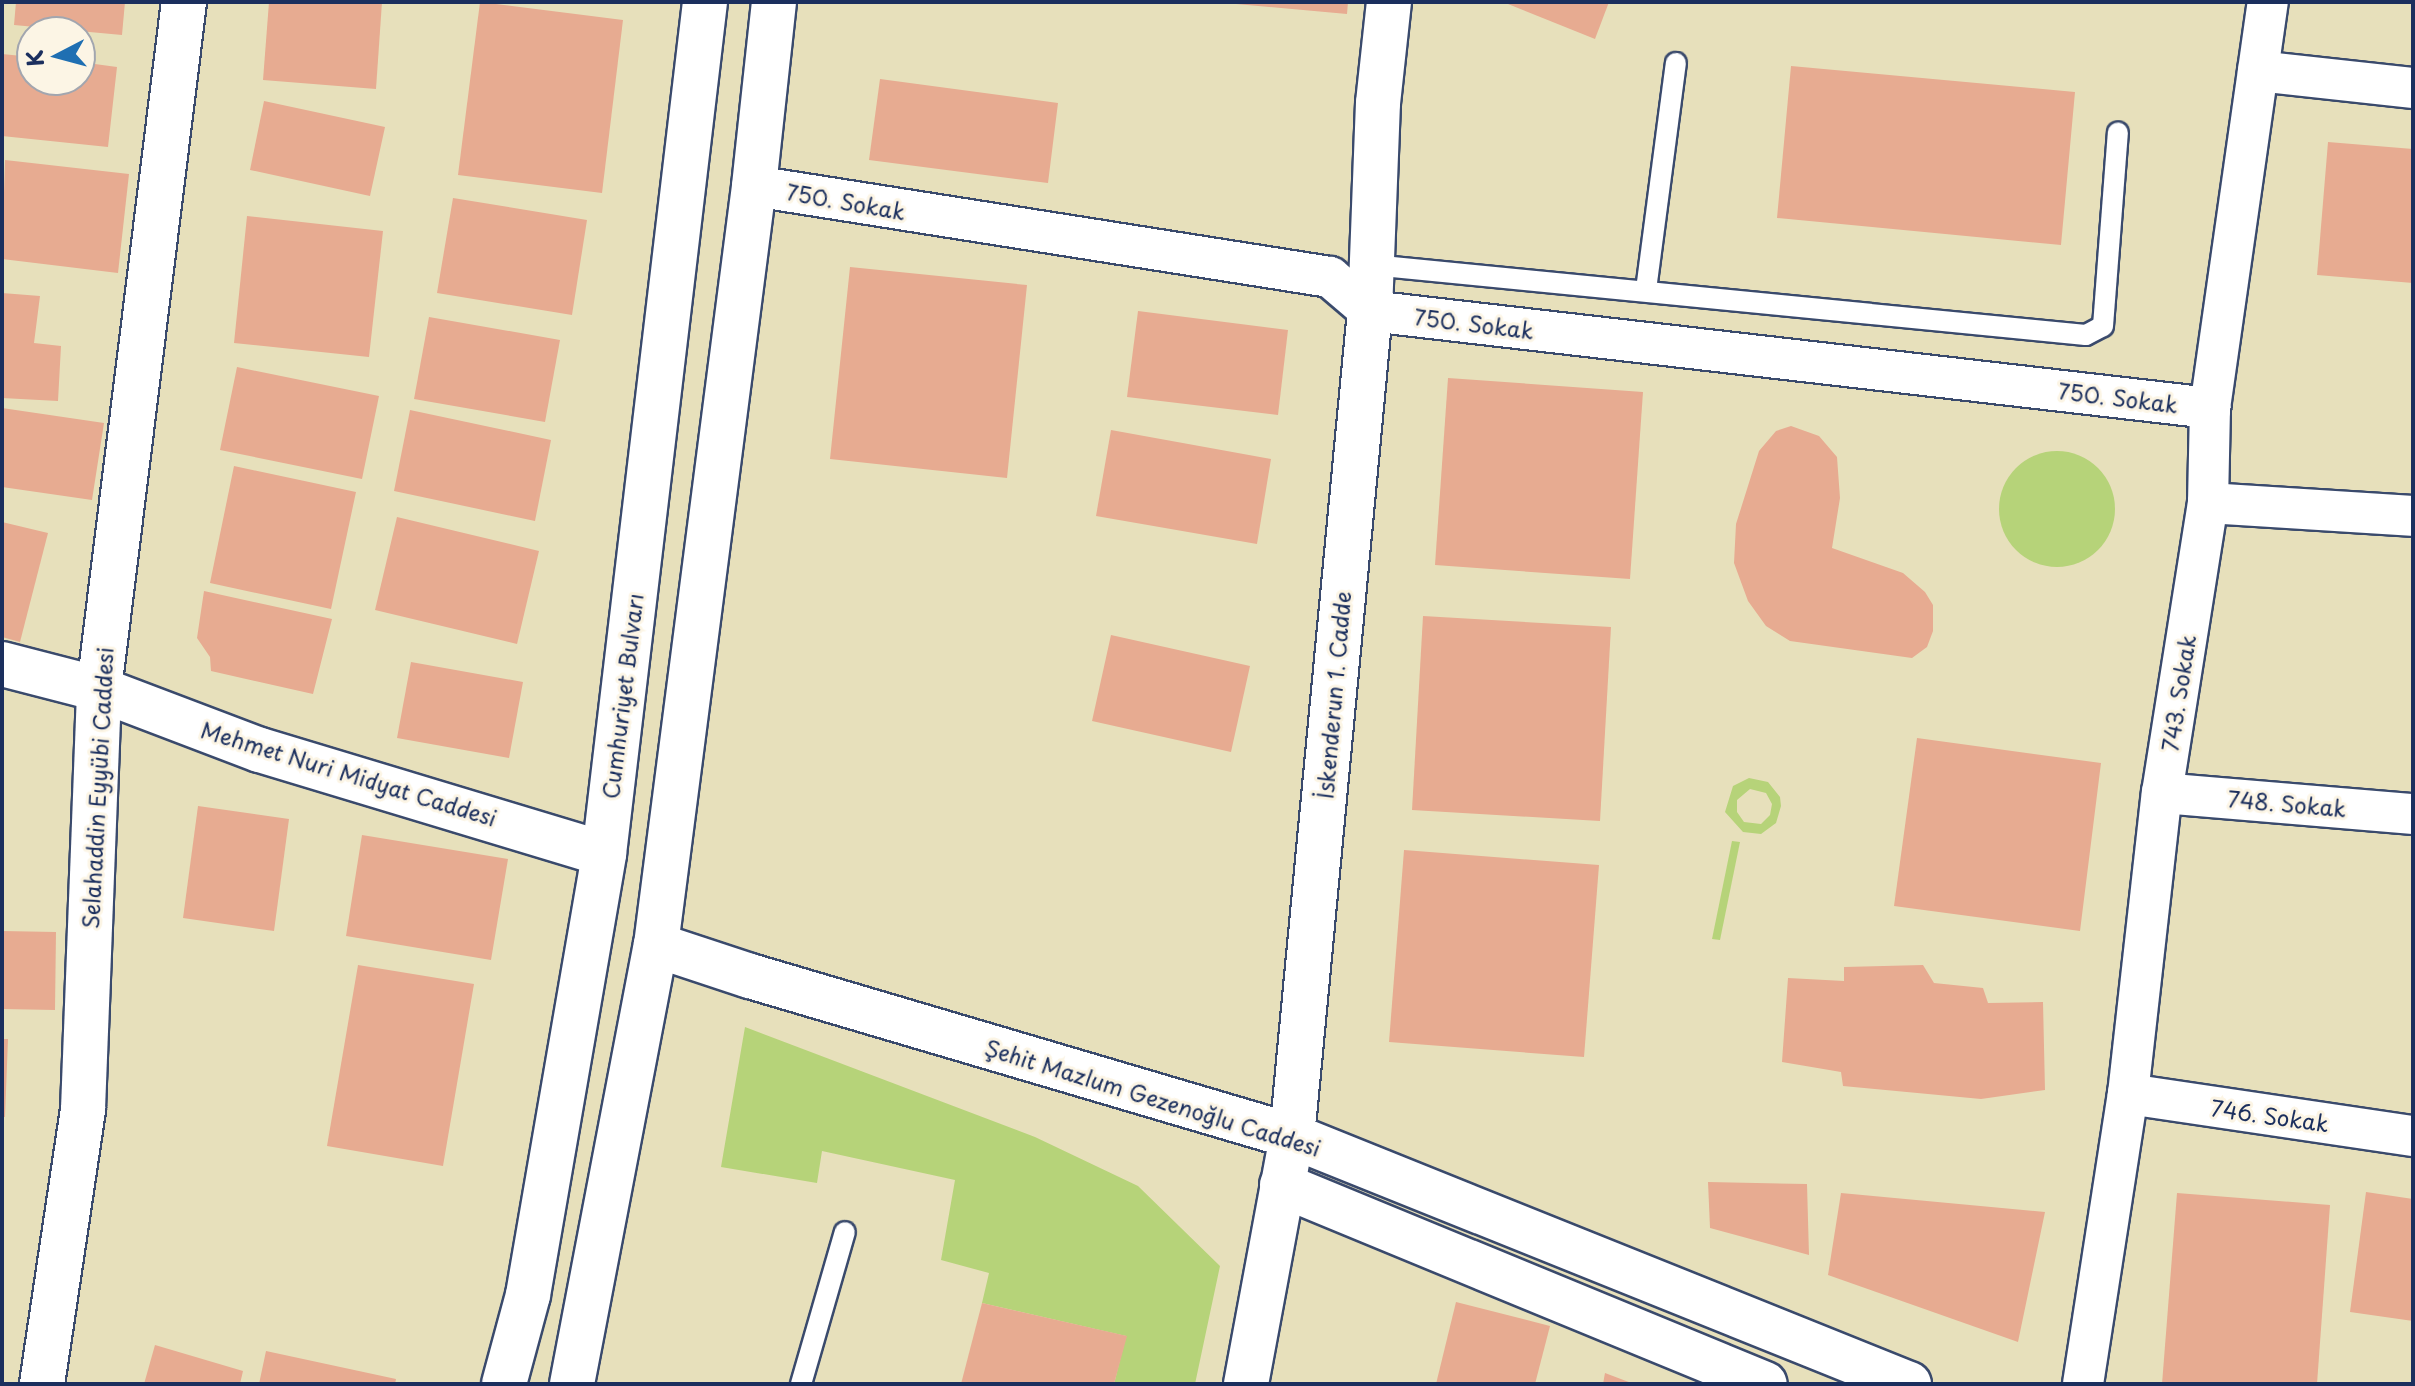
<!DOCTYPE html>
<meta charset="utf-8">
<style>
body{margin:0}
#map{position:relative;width:2415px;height:1386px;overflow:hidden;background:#e7e0bb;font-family:"Playpen Sans",sans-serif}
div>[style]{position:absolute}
.green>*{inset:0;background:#b6d379}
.round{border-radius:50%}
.building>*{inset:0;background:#e7ab91}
.roads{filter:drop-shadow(2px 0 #3a4a6c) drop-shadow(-2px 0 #3a4a6c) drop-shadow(0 2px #3a4a6c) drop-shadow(0 -2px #3a4a6c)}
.service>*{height:20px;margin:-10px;padding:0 10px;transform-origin:10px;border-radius:10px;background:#fff}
.minor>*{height:40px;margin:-20px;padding:0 20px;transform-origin:20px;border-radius:20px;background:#fff}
.tertiary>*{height:44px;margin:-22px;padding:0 22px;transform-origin:22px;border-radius:22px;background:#fff}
.primary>*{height:44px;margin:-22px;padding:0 22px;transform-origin:22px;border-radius:22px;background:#fff}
span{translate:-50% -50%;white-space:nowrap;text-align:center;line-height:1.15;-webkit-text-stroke:6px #fcf5e5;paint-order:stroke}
.street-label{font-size:22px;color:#1b2f5e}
.frame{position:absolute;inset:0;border:4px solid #1b2f5e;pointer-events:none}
.north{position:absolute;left:16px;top:16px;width:80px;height:80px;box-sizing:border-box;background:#fcf5e5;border:2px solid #a2a6af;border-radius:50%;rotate:264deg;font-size:22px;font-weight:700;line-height:32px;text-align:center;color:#1b2f5e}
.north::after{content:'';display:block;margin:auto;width:28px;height:36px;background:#1f6fb2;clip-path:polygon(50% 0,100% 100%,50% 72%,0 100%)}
</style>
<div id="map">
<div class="green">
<div class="round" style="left:1999px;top:451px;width:116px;height:116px"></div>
<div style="clip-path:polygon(evenodd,1749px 778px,1768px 782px,1780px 797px,1781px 806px,1776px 823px,1761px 834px,1743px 832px,1725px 812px,1733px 786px,1749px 778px,1750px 789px,1766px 793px,1772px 804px,1770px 815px,1761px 824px,1744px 822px,1737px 812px,1737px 800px,1750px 789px)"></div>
<div style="clip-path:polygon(1732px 841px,1740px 842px,1720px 940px,1712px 939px)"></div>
<div style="clip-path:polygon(745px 1027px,1035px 1137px,1138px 1186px,1220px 1266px,1195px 1384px,1114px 1384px,1126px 1336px,982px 1303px,989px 1273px,941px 1260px,955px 1180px,822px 1151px,817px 1183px,721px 1167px)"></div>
</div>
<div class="building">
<div style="clip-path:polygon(16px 2px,125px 2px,122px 35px,14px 25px)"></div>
<div style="clip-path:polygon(269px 2px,382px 2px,376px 89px,263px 80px)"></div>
<div style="clip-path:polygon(480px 2px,623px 20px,602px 193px,458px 175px)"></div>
<div style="clip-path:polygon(1214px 2px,1348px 2px,1347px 14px)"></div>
<div style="clip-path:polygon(1503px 2px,1609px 2px,1595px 39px)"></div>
<div style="clip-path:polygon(2px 54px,32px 57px,32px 80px,80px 80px,80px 62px,117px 67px,108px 147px,2px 136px)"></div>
<div style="clip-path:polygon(1791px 66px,2075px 92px,2061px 245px,1777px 218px)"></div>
<div style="clip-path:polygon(880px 79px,1058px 103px,1048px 183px,869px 160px)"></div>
<div style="clip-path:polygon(264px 101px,385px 127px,370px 196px,250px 170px)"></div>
<div style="clip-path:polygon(2328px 142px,2413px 149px,2413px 283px,2317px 275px)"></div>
<div style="clip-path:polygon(5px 160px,129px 174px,118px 273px,2px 259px)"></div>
<div style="clip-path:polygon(453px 198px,587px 220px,572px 315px,437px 293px)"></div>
<div style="clip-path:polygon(247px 216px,383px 231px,369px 357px,234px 343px)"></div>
<div style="clip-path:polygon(850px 267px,1027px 285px,1007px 478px,830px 459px)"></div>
<div style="clip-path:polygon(2px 293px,40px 296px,34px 343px,61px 346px,58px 401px,2px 398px)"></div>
<div style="clip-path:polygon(1138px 311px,1288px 330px,1278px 415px,1127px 397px)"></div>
<div style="clip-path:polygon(429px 317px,560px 340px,545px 422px,414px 399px)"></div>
<div style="clip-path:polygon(237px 367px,379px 396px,362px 479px,220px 450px)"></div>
<div style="clip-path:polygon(1448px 378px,1643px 392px,1630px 579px,1435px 565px)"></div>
<div style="clip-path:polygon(2px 408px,104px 423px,92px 500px,2px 487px)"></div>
<div style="clip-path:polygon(410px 410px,551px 440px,535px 521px,394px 491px)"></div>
<div style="clip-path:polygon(1791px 426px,1819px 436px,1837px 457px,1840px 498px,1832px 548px,1903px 573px,1925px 592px,1933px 605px,1933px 631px,1927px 647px,1912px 658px,1790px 641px,1766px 626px,1748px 601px,1734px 563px,1736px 524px,1759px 451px,1776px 431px)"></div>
<div style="clip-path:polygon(1111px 430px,1271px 459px,1257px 544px,1096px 516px)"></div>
<div style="clip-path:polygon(234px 466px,356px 492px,331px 609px,210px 583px)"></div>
<div style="clip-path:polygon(397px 517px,539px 551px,517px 644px,375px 610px)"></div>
<div style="clip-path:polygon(2px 522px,48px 533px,20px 642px,2px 637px)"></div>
<div style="clip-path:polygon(204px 591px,332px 619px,313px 694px,211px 671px,210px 657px,197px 638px)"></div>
<div style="clip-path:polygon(1423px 616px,1611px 627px,1600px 821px,1412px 810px)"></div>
<div style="clip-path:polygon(1111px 635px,1250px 666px,1231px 752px,1092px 721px)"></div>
<div style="clip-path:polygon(411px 662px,523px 682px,509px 758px,397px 738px)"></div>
<div style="clip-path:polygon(1917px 738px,2101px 763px,2080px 931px,1894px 906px)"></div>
<div style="clip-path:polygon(198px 806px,289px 819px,274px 931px,183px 918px)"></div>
<div style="clip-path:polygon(362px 835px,508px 859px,491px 960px,346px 936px)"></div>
<div style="clip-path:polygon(1404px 850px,1599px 865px,1584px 1057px,1389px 1042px)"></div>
<div style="clip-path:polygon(2px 931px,56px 932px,55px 1010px,2px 1009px)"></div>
<div style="clip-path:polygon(358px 965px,474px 984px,443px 1166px,327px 1146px)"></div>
<div style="clip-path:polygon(1923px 965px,1934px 983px,1983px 988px,1988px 1003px,2043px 1002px,2045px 1090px,1981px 1099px,1843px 1086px,1841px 1072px,1782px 1062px,1788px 978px,1844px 981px,1844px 967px)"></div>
<div style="clip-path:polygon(2px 1039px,8px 1039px,5px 1117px,2px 1117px)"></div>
<div style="clip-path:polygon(1708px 1182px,1807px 1184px,1809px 1255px,1710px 1228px)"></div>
<div style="clip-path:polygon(2366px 1192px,2413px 1199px,2413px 1321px,2350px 1312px)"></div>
<div style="clip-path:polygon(1841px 1193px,2045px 1212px,2018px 1342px,1828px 1275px)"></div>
<div style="clip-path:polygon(2177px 1193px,2330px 1205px,2317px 1384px,2162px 1384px)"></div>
<div style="clip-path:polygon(1456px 1302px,1550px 1326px,1535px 1384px,1436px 1384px)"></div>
<div style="clip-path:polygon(982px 1303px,1127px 1336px,1114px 1384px,961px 1384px)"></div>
<div style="clip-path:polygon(155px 1345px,243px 1371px,240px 1384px,144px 1384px)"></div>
<div style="clip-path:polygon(266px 1351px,396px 1379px,395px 1384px,259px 1384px)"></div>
<div style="clip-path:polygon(1605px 1373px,1634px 1384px,1603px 1384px)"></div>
</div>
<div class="roads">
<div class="service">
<div style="left:1372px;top:265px;width:717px;rotate:5.6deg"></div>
<div style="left:2086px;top:335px;width:19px;rotate:-28deg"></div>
<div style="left:2103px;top:326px;width:194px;rotate:-85.6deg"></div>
<div style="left:1646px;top:290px;width:229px;rotate:-82.5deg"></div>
<div style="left:801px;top:1384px;width:158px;rotate:-73.9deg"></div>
</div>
<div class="minor">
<div style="left:2258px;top:71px;width:156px;rotate:6.3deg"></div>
<div style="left:754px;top:186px;width:583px;rotate:8.98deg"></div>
<div style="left:1330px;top:277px;width:52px;rotate:40.4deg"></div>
<div style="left:1370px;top:311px;width:846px;rotate:6.59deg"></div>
<div style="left:2208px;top:503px;width:205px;rotate:3.6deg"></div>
<div style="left:2162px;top:793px;width:252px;rotate:4.8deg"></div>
<div style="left:2128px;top:1094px;width:288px;rotate:8.4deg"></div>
<div style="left:2083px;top:1384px;width:293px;rotate:-81.2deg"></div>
<div style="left:2128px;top:1094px;width:303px;rotate:-83.6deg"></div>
<div style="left:2162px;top:793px;width:294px;rotate:-81deg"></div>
<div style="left:2208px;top:503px;width:95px;rotate:-88.8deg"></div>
<div style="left:2210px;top:408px;width:410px;rotate:-81.9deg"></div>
</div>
<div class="tertiary">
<div style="left:2px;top:664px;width:100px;rotate:14.5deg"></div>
<div style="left:99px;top:689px;width:172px;rotate:20.8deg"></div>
<div style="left:260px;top:750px;width:359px;rotate:16.8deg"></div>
<div style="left:656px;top:945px;width:99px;rotate:18.3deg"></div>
<div style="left:750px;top:976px;width:565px;rotate:16.45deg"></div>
<div style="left:1292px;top:1136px;width:665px;rotate:21.9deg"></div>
<div style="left:1282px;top:1185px;width:522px;rotate:22.39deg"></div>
<div style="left:42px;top:1384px;width:278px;rotate:-81.5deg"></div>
<div style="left:83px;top:1109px;width:420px;rotate:-87.8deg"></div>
<div style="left:99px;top:689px;width:692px;rotate:-82.95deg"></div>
<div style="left:1246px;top:1384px;width:252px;rotate:-79.5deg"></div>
<div style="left:1292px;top:1136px;width:829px;rotate:-84.6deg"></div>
<div style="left:1370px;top:311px;width:208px;rotate:-87.8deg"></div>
<div style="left:1378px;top:103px;width:102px;rotate:-83.8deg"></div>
</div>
<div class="primary">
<div style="left:504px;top:1384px;width:92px;rotate:-74.9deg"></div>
<div style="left:528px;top:1295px;width:448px;rotate:-80.2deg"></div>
<div style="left:604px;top:854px;width:858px;rotate:-83.24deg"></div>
<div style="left:572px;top:1384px;width:447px;rotate:-79.2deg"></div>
<div style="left:656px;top:945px;width:765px;rotate:-82.64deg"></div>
<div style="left:754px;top:186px;width:185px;rotate:-83.8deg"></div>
</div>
</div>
<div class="street-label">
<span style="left:846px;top:201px;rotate:10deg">750. Sokak</span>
<span style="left:1474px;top:323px;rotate:7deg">750. Sokak</span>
<span style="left:2118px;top:397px;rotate:7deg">750. Sokak</span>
<span style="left:2178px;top:693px;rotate:-81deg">743. Sokak</span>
<span style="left:1333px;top:695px;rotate:-85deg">İskenderun 1. Cadde</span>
<span style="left:622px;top:696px;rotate:-83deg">Cumhuriyet Bulvarı</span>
<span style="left:349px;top:773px;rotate:17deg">Mehmet Nuri Midyat Caddesi</span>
<span style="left:97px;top:788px;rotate:-87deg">Selahaddin Eyyübi Caddesi</span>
<span style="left:2287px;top:803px;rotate:5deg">748. Sokak</span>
<span style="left:1153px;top:1097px;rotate:17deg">Şehit Mazlum Gezenoğlu Caddesi</span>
<span style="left:2270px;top:1115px;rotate:8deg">746. Sokak</span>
</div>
<div class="frame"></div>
<div class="north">K</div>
</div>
